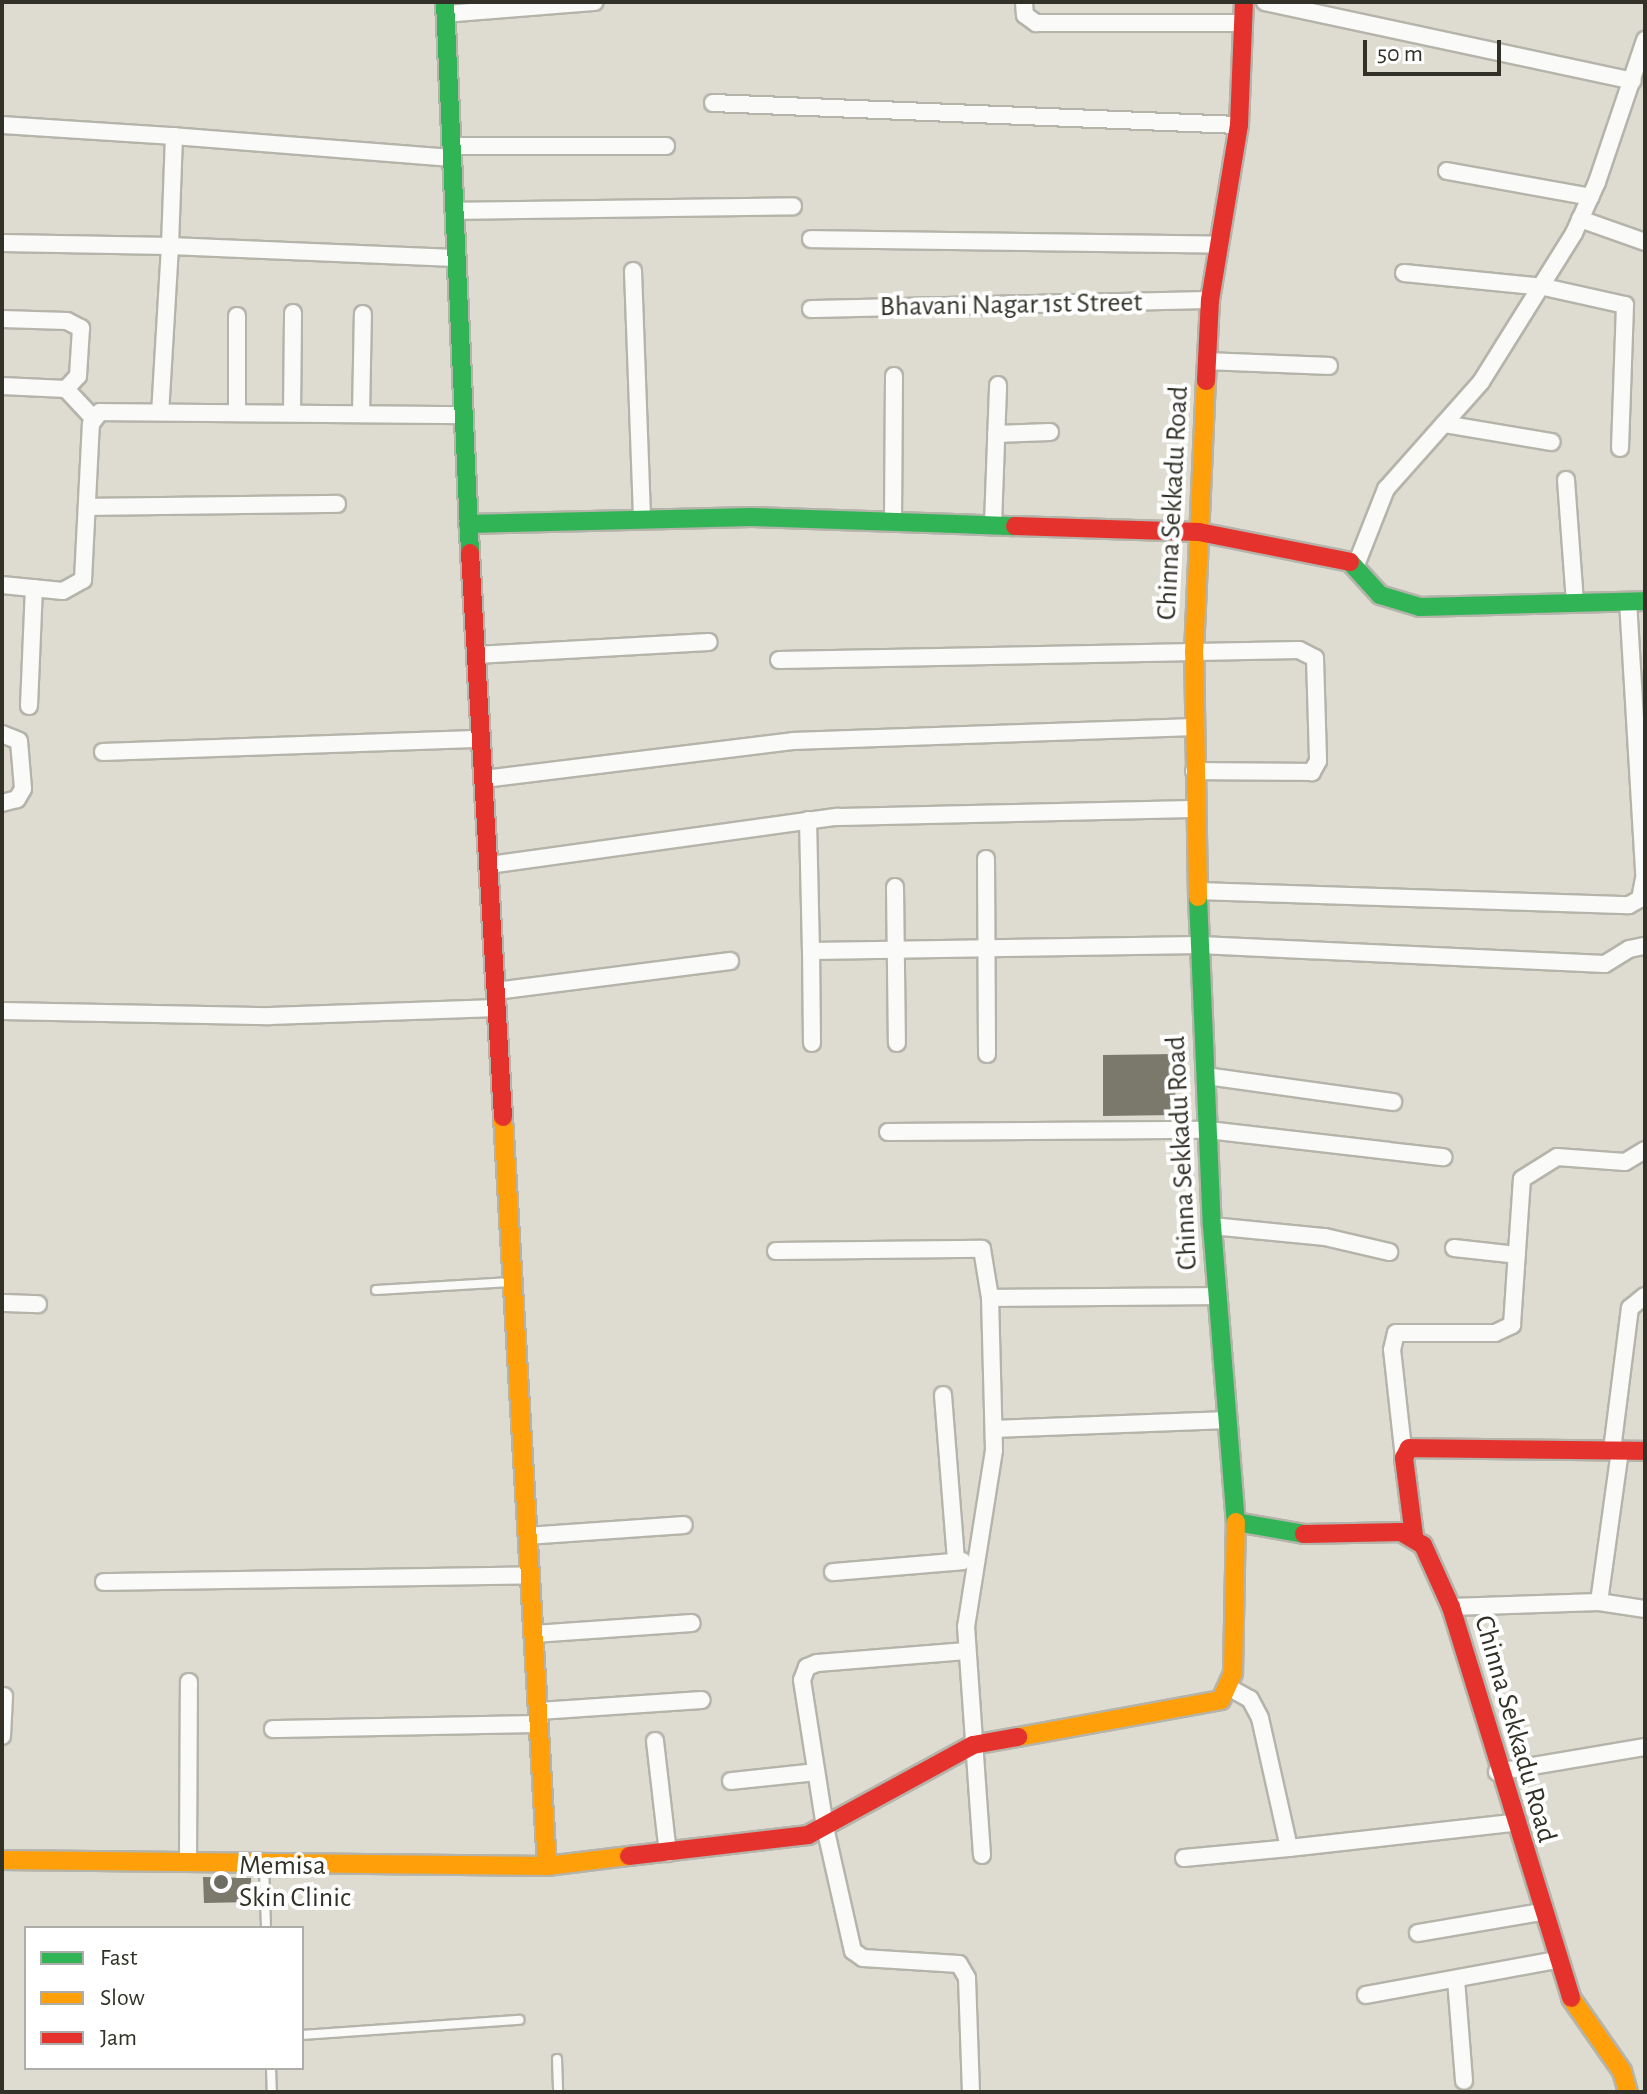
<!DOCTYPE html>
<style>
body{margin:0}
#map{position:relative;width:1647px;height:2094px;overflow:hidden;background:#dedcd0;font-family:"Alegreya Sans",sans-serif}
div>[style]{position:absolute}
.building>*{inset:0;background:#7b796c}
.roads{filter:drop-shadow(2px 0 #b5b4ab) drop-shadow(-2px 0 #b5b4ab) drop-shadow(0 2px #b5b4ab) drop-shadow(0 -2px #b5b4ab)}
.lane>*{height:8px;margin:-4px;padding:0 4px;transform-origin:4px;border-radius:4px;background:#fafaf8}
.street>*{height:16px;margin:-8px;padding:0 8px;transform-origin:8px;border-radius:8px;background:#fafaf8}
.fast>*{height:18px;margin:-9px;padding:0 9px;transform-origin:9px;border-radius:9px;background:#30b455}
.slow>*{height:18px;margin:-9px;padding:0 9px;transform-origin:9px;border-radius:9px;background:#ff9f0a}
.jam>*{height:18px;margin:-9px;padding:0 9px;transform-origin:9px;border-radius:9px;background:#e5322d}
.dots>*{width:22px;height:22px;translate:-50% -50%;box-sizing:border-box;border:4px solid #fff;border-radius:50%}
span{translate:-50% -50%;white-space:nowrap;text-align:center;line-height:1.15;-webkit-text-stroke:8px #fff;paint-order:stroke}
.street-label{font-size:28px;color:#323128}
.poi-label{font-size:28px;color:#323128}
.left{translate:0 -50%;text-align:left}
.frame{position:absolute;inset:0;border:4px solid #323128;pointer-events:none}
.legend{position:absolute;left:24px;top:1926px;width:280px;height:144px;box-sizing:border-box;background:#fff;border:2px solid #adada9;margin:0;padding:10px 14px;list-style:none;font-size:24px;color:#323128}
.legend li{display:flex;align-items:center;gap:16px;height:40px}
.legend b{width:40px;border:2px solid #adada9}
.scale{position:absolute;left:1363px;top:40px;width:138px;height:36px;box-sizing:border-box;border:4px solid #323128;border-top:0;padding-left:10px;font-size:24px;line-height:28px;white-space:nowrap;color:#323128;-webkit-text-stroke:6px #fff;paint-order:stroke}
</style>
<div id="map">
<div class="building">
<div style="clip-path:polygon(1176px 1054px,1175px 1115px,1103px 1116px,1103px 1055px)"></div>
<div style="clip-path:polygon(203px 1877px,251px 1878px,252px 1902px,204px 1903px)"></div>
</div>
<div class="roads">
<div class="lane">
<div style="left:376px;top:1290px;width:135px;rotate:-3.4deg"></div>
<div style="left:264px;top:1867px;width:61px;rotate:88.1deg"></div>
<div style="left:302px;top:2035px;width:218px;rotate:-4deg"></div>
<div style="left:557px;top:2059px;width:33px;rotate:88deg"></div>
<div style="left:271px;top:2068px;width:24px;rotate:88deg"></div>
</div>
<div class="street">
<div style="left:1024px;top:2px;width:13px;rotate:86deg"></div>
<div style="left:1025px;top:15px;width:14px;rotate:36deg"></div>
<div style="left:1036px;top:23px;width:207px"></div>
<div style="left:1265px;top:2px;width:376px;rotate:12.1deg"></div>
<div style="left:445px;top:14px;width:150px;rotate:-4.6deg"></div>
<div style="left:713px;top:103px;width:526px;rotate:2.4deg"></div>
<div style="left:2px;top:125px;width:172px;rotate:3.7deg"></div>
<div style="left:451px;top:146px;width:215px"></div>
<div style="left:452px;top:158px;width:279px;rotate:-175.5deg"></div>
<div style="left:174px;top:136px;width:110px;rotate:92.1deg"></div>
<div style="left:170px;top:246px;width:285px;rotate:2.4deg"></div>
<div style="left:1447px;top:171px;width:146px;rotate:10.2deg"></div>
<div style="left:454px;top:211px;width:339px;rotate:-0.8deg"></div>
<div style="left:1580px;top:219px;width:69px;rotate:19.5deg"></div>
<div style="left:811px;top:239px;width:409px;rotate:0.8deg"></div>
<div style="left:2px;top:243px;width:168px;rotate:1deg"></div>
<div style="left:170px;top:246px;width:166px;rotate:93.4deg"></div>
<div style="left:633px;top:271px;width:249px;rotate:87.9deg"></div>
<div style="left:1404px;top:273px;width:141px;rotate:5.7deg"></div>
<div style="left:1544px;top:287px;width:83px;rotate:12.5deg"></div>
<div style="left:1625px;top:305px;width:143px;rotate:92deg"></div>
<div style="left:811px;top:309px;width:399px;rotate:-1.3deg"></div>
<div style="left:237px;top:316px;width:97px;rotate:90deg"></div>
<div style="left:2px;top:319px;width:65px;rotate:1.8deg"></div>
<div style="left:67px;top:321px;width:16px;rotate:27deg"></div>
<div style="left:81px;top:328px;width:48px;rotate:93.6deg"></div>
<div style="left:78px;top:376px;width:18px;rotate:133deg"></div>
<div style="left:66px;top:389px;width:40px;rotate:47deg"></div>
<div style="left:1207px;top:361px;width:122px;rotate:2.3deg"></div>
<div style="left:2px;top:386px;width:64px;rotate:2.7deg"></div>
<div style="left:292px;top:413px;width:100px;rotate:-89.4deg"></div>
<div style="left:361px;top:414px;width:100px;rotate:-88.9deg"></div>
<div style="left:1444px;top:424px;width:109px;rotate:9.5deg"></div>
<div style="left:996px;top:434px;width:54px;rotate:-2.1deg"></div>
<div style="left:1566px;top:480px;width:123px;rotate:85.8deg"></div>
<div style="left:89px;top:507px;width:248px;rotate:-0.7deg"></div>
<div style="left:893px;top:521px;width:145px;rotate:-89.6deg"></div>
<div style="left:993px;top:524px;width:139px;rotate:-87.9deg"></div>
<div style="left:1356px;top:565px;width:82px;rotate:-68.5deg"></div>
<div style="left:1386px;top:489px;width:143px;rotate:-48.4deg"></div>
<div style="left:1481px;top:382px;width:176px;rotate:-58deg"></div>
<div style="left:1574px;top:233px;width:56px;rotate:-65.7deg"></div>
<div style="left:1597px;top:182px;width:150px;rotate:-71.3deg"></div>
<div style="left:2px;top:585px;width:61px;rotate:5.6deg"></div>
<div style="left:63px;top:591px;width:23px;rotate:-29deg"></div>
<div style="left:83px;top:580px;width:156px;rotate:-87.1deg"></div>
<div style="left:91px;top:424px;width:15px;rotate:-53deg"></div>
<div style="left:100px;top:412px;width:363px;rotate:0.5deg"></div>
<div style="left:1628px;top:601px;width:272px;rotate:86.6deg"></div>
<div style="left:476px;top:655px;width:233px;rotate:-3.2deg"></div>
<div style="left:779px;top:660px;width:520px;rotate:-1.1deg"></div>
<div style="left:1299px;top:650px;width:18px;rotate:27deg"></div>
<div style="left:1315px;top:658px;width:103px;rotate:88.3deg"></div>
<div style="left:1318px;top:761px;width:13px;rotate:119deg"></div>
<div style="left:1312px;top:772px;width:118px;rotate:-179.5deg"></div>
<div style="left:29px;top:706px;width:118px;rotate:-87.6deg"></div>
<div style="left:2px;top:734px;width:18px;rotate:22deg"></div>
<div style="left:19px;top:741px;width:48px;rotate:85.2deg"></div>
<div style="left:23px;top:789px;width:12px;rotate:121deg"></div>
<div style="left:17px;top:799px;width:16px;rotate:165deg"></div>
<div style="left:103px;top:752px;width:378px;rotate:-2deg"></div>
<div style="left:484px;top:779px;width:311px;rotate:-7deg"></div>
<div style="left:793px;top:741px;width:401px;rotate:-2deg"></div>
<div style="left:808px;top:820px;width:131px;rotate:88.7deg"></div>
<div style="left:986px;top:859px;width:195px;rotate:89.7deg"></div>
<div style="left:489px;top:865px;width:351px;rotate:-7.9deg"></div>
<div style="left:837px;top:817px;width:357px;rotate:-1.3deg"></div>
<div style="left:895px;top:887px;width:156px;rotate:89.3deg"></div>
<div style="left:1198px;top:891px;width:431px;rotate:1.9deg"></div>
<div style="left:1629px;top:905px;width:13px;rotate:-29deg"></div>
<div style="left:1640px;top:899px;width:26px;rotate:-79deg"></div>
<div style="left:496px;top:991px;width:236px;rotate:-7.3deg"></div>
<div style="left:2px;top:1011px;width:268px;rotate:1.1deg"></div>
<div style="left:270px;top:1016px;width:227px;rotate:-2deg"></div>
<div style="left:812px;top:1043px;width:92px;rotate:-90.6deg"></div>
<div style="left:811px;top:951px;width:389px;rotate:-0.9deg"></div>
<div style="left:1200px;top:945px;width:405px;rotate:2.7deg"></div>
<div style="left:1605px;top:964px;width:28px;rotate:-32deg"></div>
<div style="left:1629px;top:949px;width:16px;rotate:-11deg"></div>
<div style="left:1206px;top:1076px;width:189px;rotate:7.9deg"></div>
<div style="left:888px;top:1132px;width:320px;rotate:-0.4deg"></div>
<div style="left:1208px;top:1130px;width:237px;rotate:6.6deg"></div>
<div style="left:1212px;top:1226px;width:114px;rotate:5.6deg"></div>
<div style="left:1325px;top:1237px;width:66px;rotate:13.2deg"></div>
<div style="left:1454px;top:1248px;width:63px;rotate:6.3deg"></div>
<div style="left:776px;top:1251px;width:206px;rotate:-0.6deg"></div>
<div style="left:982px;top:1249px;width:50px;rotate:80.7deg"></div>
<div style="left:2px;top:1303px;width:36px;rotate:2deg"></div>
<div style="left:943px;top:1395px;width:167px;rotate:85.5deg"></div>
<div style="left:994px;top:1429px;width:233px;rotate:-2.2deg"></div>
<div style="left:1612px;top:1450px;width:143px;rotate:-82.8deg"></div>
<div style="left:1630px;top:1308px;width:19px;rotate:-39deg"></div>
<div style="left:1404px;top:1458px;width:109px;rotate:-96.3deg"></div>
<div style="left:1392px;top:1350px;width:17px;rotate:-77deg"></div>
<div style="left:1396px;top:1333px;width:99px"></div>
<div style="left:1495px;top:1333px;width:19px;rotate:-25deg"></div>
<div style="left:1512px;top:1325px;width:146px;rotate:-86.1deg"></div>
<div style="left:1522px;top:1179px;width:41px;rotate:-32.2deg"></div>
<div style="left:1557px;top:1157px;width:68px;rotate:4.2deg"></div>
<div style="left:1625px;top:1162px;width:23px;rotate:-31deg"></div>
<div style="left:527px;top:1536px;width:157px;rotate:-4deg"></div>
<div style="left:833px;top:1572px;width:130px;rotate:-4.8deg"></div>
<div style="left:104px;top:1582px;width:426px;rotate:-0.9deg"></div>
<div style="left:1599px;top:1602px;width:153px;rotate:-82.1deg"></div>
<div style="left:1451px;top:1607px;width:148px;rotate:-1.9deg"></div>
<div style="left:1599px;top:1602px;width:47px;rotate:8.7deg"></div>
<div style="left:534px;top:1634px;width:158px;rotate:-4deg"></div>
<div style="left:966px;top:1651px;width:149px;rotate:175.4deg"></div>
<div style="left:817px;top:1663px;width:11px;rotate:158deg"></div>
<div style="left:807px;top:1667px;width:14px;rotate:111deg"></div>
<div style="left:802px;top:1680px;width:149px;rotate:81.1deg"></div>
<div style="left:825px;top:1827px;width:127px;rotate:77.3deg"></div>
<div style="left:853px;top:1951px;width:12px;rotate:35deg"></div>
<div style="left:863px;top:1958px;width:96px;rotate:3.6deg"></div>
<div style="left:959px;top:1964px;width:16px;rotate:60deg"></div>
<div style="left:967px;top:1978px;width:114px;rotate:88deg"></div>
<div style="left:1230px;top:1688px;width:23px;rotate:29deg"></div>
<div style="left:1250px;top:1699px;width:21px;rotate:62deg"></div>
<div style="left:1260px;top:1718px;width:133px;rotate:77.4deg"></div>
<div style="left:1289px;top:1848px;width:224px;rotate:-6.4deg"></div>
<div style="left:539px;top:1711px;width:163px;rotate:-3.9deg"></div>
<div style="left:273px;top:1729px;width:267px;rotate:-1.1deg"></div>
<div style="left:2px;top:1736px;width:40px;rotate:-87.1deg"></div>
<div style="left:655px;top:1741px;width:113px;rotate:83.4deg"></div>
<div style="left:1497px;top:1772px;width:150px;rotate:-9.6deg"></div>
<div style="left:731px;top:1781px;width:85px;rotate:-6deg"></div>
<div style="left:982px;top:1855px;width:229px;rotate:-94deg"></div>
<div style="left:966px;top:1627px;width:179px;rotate:-81deg"></div>
<div style="left:994px;top:1450px;width:152px;rotate:-91.5deg"></div>
<div style="left:990px;top:1298px;width:227px;rotate:-0.5deg"></div>
<div style="left:1184px;top:1858px;width:105px;rotate:-5.4deg"></div>
<div style="left:188px;top:1861px;width:179px;rotate:-89.7deg"></div>
<div style="left:1418px;top:1933px;width:125px;rotate:-9.7deg"></div>
<div style="left:1456px;top:1979px;width:102px;rotate:85.5deg"></div>
<div style="left:1366px;top:1995px;width:193px;rotate:-10.4deg"></div>
</div>
<div class="fast">
<div style="left:445px;top:2px;width:552px;rotate:87.4deg"></div>
<div style="left:468px;top:524px;width:284px;rotate:-1.4deg"></div>
<div style="left:752px;top:517px;width:263px;rotate:2deg"></div>
<div style="left:1350px;top:562px;width:45px;rotate:47.7deg"></div>
<div style="left:1380px;top:595px;width:42px;rotate:16.7deg"></div>
<div style="left:1420px;top:607px;width:225px;rotate:-1.5deg"></div>
<div style="left:1198px;top:897px;width:329px;rotate:87.6deg"></div>
<div style="left:1212px;top:1226px;width:297px;rotate:85.4deg"></div>
<div style="left:1236px;top:1522px;width:69px;rotate:10deg"></div>
</div>
<div class="slow">
<div style="left:1198px;top:897px;width:244px;rotate:-90.9deg"></div>
<div style="left:1194px;top:653px;width:272px;rotate:-87.5deg"></div>
<div style="left:503px;top:1117px;width:750px;rotate:86.64deg"></div>
<div style="left:1018px;top:1737px;width:206px;rotate:-10.3deg"></div>
<div style="left:1221px;top:1700px;width:30px;rotate:-66deg"></div>
<div style="left:1233px;top:1673px;width:151px;rotate:-88.9deg"></div>
<div style="left:2px;top:1860px;width:545px;rotate:0.63deg"></div>
<div style="left:547px;top:1866px;width:83px;rotate:-7deg"></div>
<div style="left:1571px;top:1998px;width:89px;rotate:55.1deg"></div>
<div style="left:1622px;top:2071px;width:22px;rotate:74deg"></div>
</div>
<div class="jam">
<div style="left:1206px;top:381px;width:81px;rotate:-87.2deg"></div>
<div style="left:1210px;top:300px;width:177px;rotate:-80.6deg"></div>
<div style="left:1239px;top:125px;width:123px;rotate:-87.7deg"></div>
<div style="left:1015px;top:526px;width:184px;rotate:1.9deg"></div>
<div style="left:1199px;top:532px;width:154px;rotate:11.2deg"></div>
<div style="left:470px;top:553px;width:565px;rotate:86.65deg"></div>
<div style="left:1304px;top:1534px;width:97px;rotate:-1.2deg"></div>
<div style="left:1401px;top:1532px;width:26px;rotate:31deg"></div>
<div style="left:1423px;top:1545px;width:68px;rotate:65.7deg"></div>
<div style="left:1451px;top:1607px;width:409px;rotate:72.9deg"></div>
<div style="left:1414px;top:1536px;width:79px;rotate:-97.3deg"></div>
<div style="left:1404px;top:1458px;width:11px;rotate:-63deg"></div>
<div style="left:1409px;top:1448px;width:236px;rotate:0.7deg"></div>
<div style="left:629px;top:1856px;width:180px;rotate:-6.7deg"></div>
<div style="left:808px;top:1835px;width:188px;rotate:-28.6deg"></div>
<div style="left:973px;top:1745px;width:46px;rotate:-10.1deg"></div>
</div>
</div>
<div class="dots">
<div style="left:221px;top:1882px;background:#6e6d63"></div>
</div>
<div class="street-label">
<span style="left:1011px;top:305px;rotate:-1deg">Bhavani Nagar 1st Street</span>
<span style="left:1173px;top:503px;rotate:-87deg">Chinna Sekkadu Road</span>
<span style="left:1182px;top:1153px;rotate:-93deg">Chinna Sekkadu Road</span>
<span style="left:1515px;top:1729px;rotate:74deg">Chinna Sekkadu Road</span>
</div>
<div class="poi-label">
<span class="left" style="left:239px;top:1882px">Memisa<br>Skin Clinic</span>
</div>
<div class="frame"></div>
<ul class="legend">
<li><b style="height:10px;background:#30b455"></b>Fast</li>
<li><b style="height:10px;background:#ff9f0a"></b>Slow</li>
<li><b style="height:10px;background:#e5322d"></b>Jam</li>
</ul>
<div class="scale">50 m</div>
</div>
